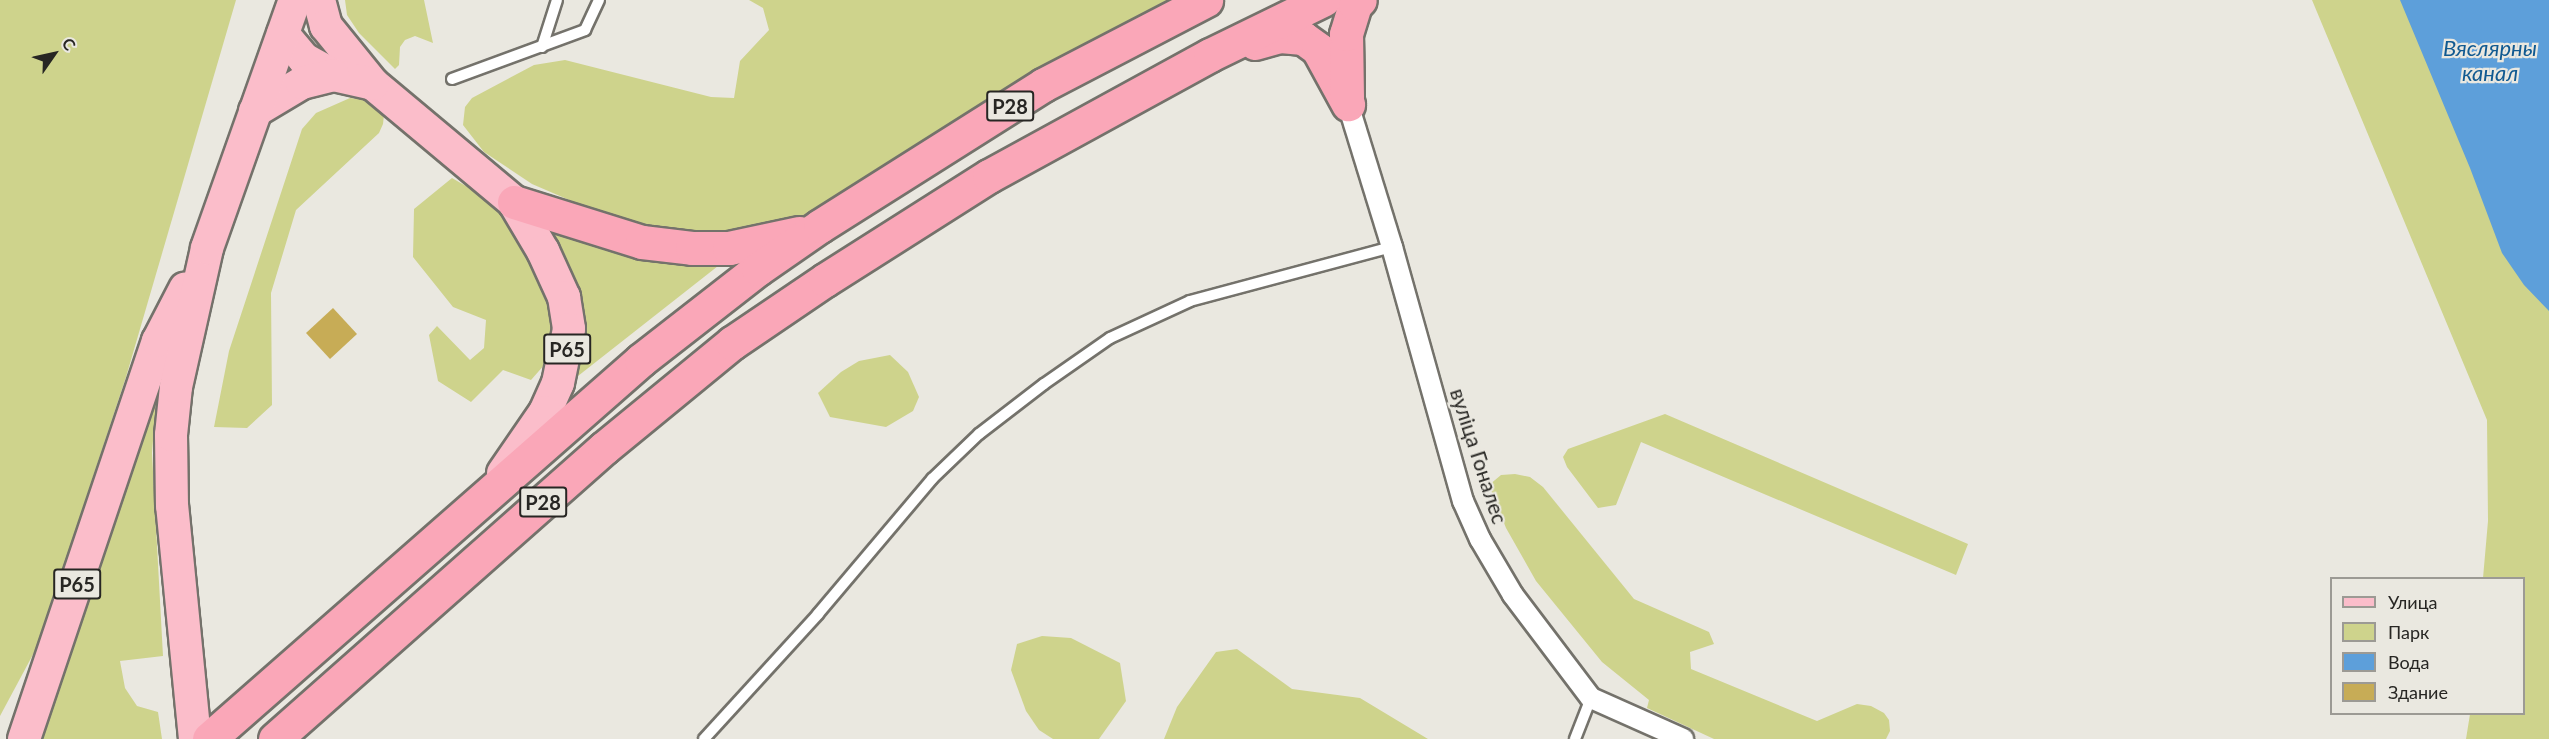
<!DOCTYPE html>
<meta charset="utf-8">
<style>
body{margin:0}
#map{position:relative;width:2549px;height:739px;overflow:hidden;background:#eae8e0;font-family:Lato,sans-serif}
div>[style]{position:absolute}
.green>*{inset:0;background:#ced38c}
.water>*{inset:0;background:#5d9fda}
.building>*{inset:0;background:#c7ac56}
.roads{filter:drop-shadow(2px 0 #74726b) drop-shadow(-2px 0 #74726b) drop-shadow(0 2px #74726b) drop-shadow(0 -2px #74726b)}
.service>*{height:10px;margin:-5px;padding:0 5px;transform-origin:5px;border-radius:5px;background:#fff}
.minor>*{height:20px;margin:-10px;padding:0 10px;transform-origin:10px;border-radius:10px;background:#fff}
.primary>*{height:32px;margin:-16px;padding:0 16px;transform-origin:16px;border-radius:16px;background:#fbbdca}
.trunk>*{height:33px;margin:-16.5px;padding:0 16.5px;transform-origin:16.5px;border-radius:16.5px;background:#faa7b8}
span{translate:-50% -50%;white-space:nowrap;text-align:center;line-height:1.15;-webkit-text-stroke:4.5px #eae8e0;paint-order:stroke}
.shield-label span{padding:2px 4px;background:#eae8e0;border:2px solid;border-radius:4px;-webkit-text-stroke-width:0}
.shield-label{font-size:20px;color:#272623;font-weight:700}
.street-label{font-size:21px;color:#272623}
.water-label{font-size:22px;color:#115a91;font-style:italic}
.legend{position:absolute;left:2330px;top:577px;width:195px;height:138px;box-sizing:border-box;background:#eae8e0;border:2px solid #9c9a94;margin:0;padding:8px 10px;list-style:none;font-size:18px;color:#272623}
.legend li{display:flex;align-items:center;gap:12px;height:30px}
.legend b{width:30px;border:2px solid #9c9a94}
.north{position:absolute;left:24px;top:24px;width:60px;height:60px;-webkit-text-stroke:4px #eae8e0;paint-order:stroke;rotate:56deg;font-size:16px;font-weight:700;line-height:24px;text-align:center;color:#272623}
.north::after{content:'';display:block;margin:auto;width:21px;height:27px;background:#272623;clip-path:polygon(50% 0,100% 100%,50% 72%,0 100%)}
</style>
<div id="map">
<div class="green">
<div style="clip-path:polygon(0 0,236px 0,126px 377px,37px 647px,0 716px)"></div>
<div style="clip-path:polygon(345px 0,424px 0,433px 43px,415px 36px,405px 40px,400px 47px,399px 65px,395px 69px,359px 33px,347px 15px)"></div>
<div style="clip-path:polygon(749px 0,1174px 0,1065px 55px,795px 225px,716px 241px,625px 224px,532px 184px,484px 152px,463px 125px,465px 107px,472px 98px,534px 65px,565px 60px,711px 97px,734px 98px,740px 61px,769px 30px,763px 8px)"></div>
<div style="clip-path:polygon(2312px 0,2549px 0,2549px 739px,2466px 739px,2470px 714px,2524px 714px,2524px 578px,2483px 578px,2488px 521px,2487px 420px)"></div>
<div style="clip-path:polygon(350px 98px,368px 100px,380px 106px,384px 115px,383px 124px,379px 133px,296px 210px,271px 293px,272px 405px,247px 428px,214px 427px,229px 351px,302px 129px,316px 113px)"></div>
<div style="clip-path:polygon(452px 178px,490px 200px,522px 239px,552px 300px,553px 355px,531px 380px,503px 370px,471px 402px,438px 381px,429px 335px,437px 326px,470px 360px,484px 348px,486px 320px,453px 307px,413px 257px,414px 209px)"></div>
<div style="clip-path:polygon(536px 221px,579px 242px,615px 251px,664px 258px,732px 255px,578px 376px,572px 374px)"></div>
<div style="clip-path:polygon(890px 355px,908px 372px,919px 397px,913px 411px,886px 427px,830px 417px,818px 393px,841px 372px,859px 361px)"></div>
<div style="clip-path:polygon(158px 378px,152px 453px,163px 656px,120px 661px,125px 688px,137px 706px,158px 712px,162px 739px,35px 739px)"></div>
<div style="clip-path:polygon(1665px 414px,1968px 544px,1956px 575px,1641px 442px,1616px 505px,1598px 508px,1567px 467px,1563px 457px,1568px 449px)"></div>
<div style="clip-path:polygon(1515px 474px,1530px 477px,1543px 487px,1634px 599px,1709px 632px,1714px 644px,1690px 652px,1691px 669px,1817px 721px,1857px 704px,1871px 706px,1884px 713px,1889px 720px,1890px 731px,1886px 739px,1714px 739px,1647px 708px,1649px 700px,1602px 662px,1536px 581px,1506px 528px,1489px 485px,1501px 475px)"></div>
<div style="clip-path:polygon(1042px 636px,1071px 638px,1120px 663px,1126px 701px,1099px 739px,1053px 739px,1039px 730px,1026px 711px,1011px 670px,1017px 644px)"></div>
<div style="clip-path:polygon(1237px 649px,1292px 689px,1360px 698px,1428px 739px,1164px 739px,1177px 707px,1216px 652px)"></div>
</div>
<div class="water">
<div style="clip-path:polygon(2400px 0,2549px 0,2549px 311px,2524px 285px,2502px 253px,2470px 168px)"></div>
</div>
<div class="building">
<div style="clip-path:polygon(333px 308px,357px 334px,330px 359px,306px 333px)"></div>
</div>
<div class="roads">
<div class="service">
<div style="left:542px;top:47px;width:49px;rotate:-72.3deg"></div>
<div style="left:452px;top:79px;width:142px;rotate:-20.2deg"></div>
<div style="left:585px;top:30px;width:33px;rotate:-65deg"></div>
<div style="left:704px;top:739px;width:169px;rotate:-47.6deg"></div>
<div style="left:818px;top:614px;width:177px;rotate:-49.8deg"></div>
<div style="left:932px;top:479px;width:65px;rotate:-43.8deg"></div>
<div style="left:979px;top:434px;width:82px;rotate:-37.6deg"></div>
<div style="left:1044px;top:384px;width:80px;rotate:-34.9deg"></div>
<div style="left:1110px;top:338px;width:88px;rotate:-24.8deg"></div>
<div style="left:1190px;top:301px;width:209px;rotate:-15deg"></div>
<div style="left:1575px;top:739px;width:44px;rotate:-68.7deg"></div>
</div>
<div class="minor">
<div style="left:1348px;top:104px;width:150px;rotate:72.9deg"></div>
<div style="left:1392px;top:247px;width:264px;rotate:74.4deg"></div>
<div style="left:1463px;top:501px;width:42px;rotate:65.9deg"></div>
<div style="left:1480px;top:539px;width:65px;rotate:59.5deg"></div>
<div style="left:1513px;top:595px;width:129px;rotate:52.9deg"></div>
<div style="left:1591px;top:698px;width:101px;rotate:24deg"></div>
</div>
<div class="primary">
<div style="left:319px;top:0;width:27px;rotate:75deg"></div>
<div style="left:326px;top:26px;width:75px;rotate:51deg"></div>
<div style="left:373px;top:84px;width:184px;rotate:39.9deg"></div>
<div style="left:514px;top:202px;width:57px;rotate:59.4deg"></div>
<div style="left:543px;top:251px;width:51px;rotate:65.5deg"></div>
<div style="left:564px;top:297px;width:32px;rotate:81deg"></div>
<div style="left:569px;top:329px;width:55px;rotate:101.5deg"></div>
<div style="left:558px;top:383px;width:32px;rotate:114deg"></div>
<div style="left:545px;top:412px;width:74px;rotate:124.5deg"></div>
<div style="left:283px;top:34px;width:33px;rotate:50deg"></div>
<div style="left:304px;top:59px;width:33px;rotate:29deg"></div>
<div style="left:333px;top:75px;width:41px;rotate:12.7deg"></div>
<div style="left:255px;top:111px;width:55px;rotate:-30.8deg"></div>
<div style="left:302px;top:83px;width:32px;rotate:-14deg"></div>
<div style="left:24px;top:739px;width:420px;rotate:-71.4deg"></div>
<div style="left:158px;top:341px;width:59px;rotate:-62.6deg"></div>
<div style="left:195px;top:739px;width:234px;rotate:-95.6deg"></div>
<div style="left:172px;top:506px;width:71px;rotate:-90.8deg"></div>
<div style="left:171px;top:435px;width:48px;rotate:-84.1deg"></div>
<div style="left:176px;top:387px;width:142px;rotate:-77.4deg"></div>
<div style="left:207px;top:248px;width:263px;rotate:-70.5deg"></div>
</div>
<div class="trunk">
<div style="left:1255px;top:43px;width:26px;rotate:-16deg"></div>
<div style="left:1280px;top:36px;width:23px;rotate:5deg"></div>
<div style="left:1303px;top:38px;width:19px;rotate:36deg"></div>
<div style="left:1318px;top:49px;width:63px;rotate:61.4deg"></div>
<div style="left:1347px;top:97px;width:63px;rotate:-90.9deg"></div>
<div style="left:1346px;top:34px;width:31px;rotate:-73deg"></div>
<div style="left:1355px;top:4px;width:6px;rotate:-39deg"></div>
<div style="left:514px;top:202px;width:134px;rotate:17.4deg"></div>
<div style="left:642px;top:242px;width:50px;rotate:6.8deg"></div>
<div style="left:692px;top:248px;width:37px"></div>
<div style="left:729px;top:248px;width:72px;rotate:-12.1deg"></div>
<div style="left:209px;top:739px;width:575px;rotate:-41.26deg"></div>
<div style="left:641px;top:360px;width:148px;rotate:-37.9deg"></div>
<div style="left:758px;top:269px;width:75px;rotate:-34.7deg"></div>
<div style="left:820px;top:226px;width:264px;rotate:-32.3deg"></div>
<div style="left:1043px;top:85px;width:184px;rotate:-27.5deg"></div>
<div style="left:275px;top:739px;width:439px;rotate:-41.5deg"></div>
<div style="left:604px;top:448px;width:166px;rotate:-39.4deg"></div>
<div style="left:732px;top:343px;width:112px;rotate:-34.1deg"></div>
<div style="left:825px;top:280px;width:194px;rotate:-32.4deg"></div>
<div style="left:989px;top:176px;width:252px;rotate:-28.7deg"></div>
<div style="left:1210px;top:55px;width:126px;rotate:-26deg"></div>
</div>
</div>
<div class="shield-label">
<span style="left:1010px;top:106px">Р28</span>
<span style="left:567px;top:349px">Р65</span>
<span style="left:543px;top:502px">Р28</span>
<span style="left:77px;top:584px">Р65</span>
</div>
<div class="street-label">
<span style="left:1479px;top:456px;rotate:72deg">вуліца Гоналес</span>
</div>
<div class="water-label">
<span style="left:2490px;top:60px">Вяслярны<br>канал</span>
</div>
<ul class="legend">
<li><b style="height:8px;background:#fbbdca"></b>Улица</li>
<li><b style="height:16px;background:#ced38c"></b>Парк</li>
<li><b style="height:16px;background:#5d9fda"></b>Вода</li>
<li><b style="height:16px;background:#c7ac56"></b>Здание</li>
</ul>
<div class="north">С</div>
</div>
